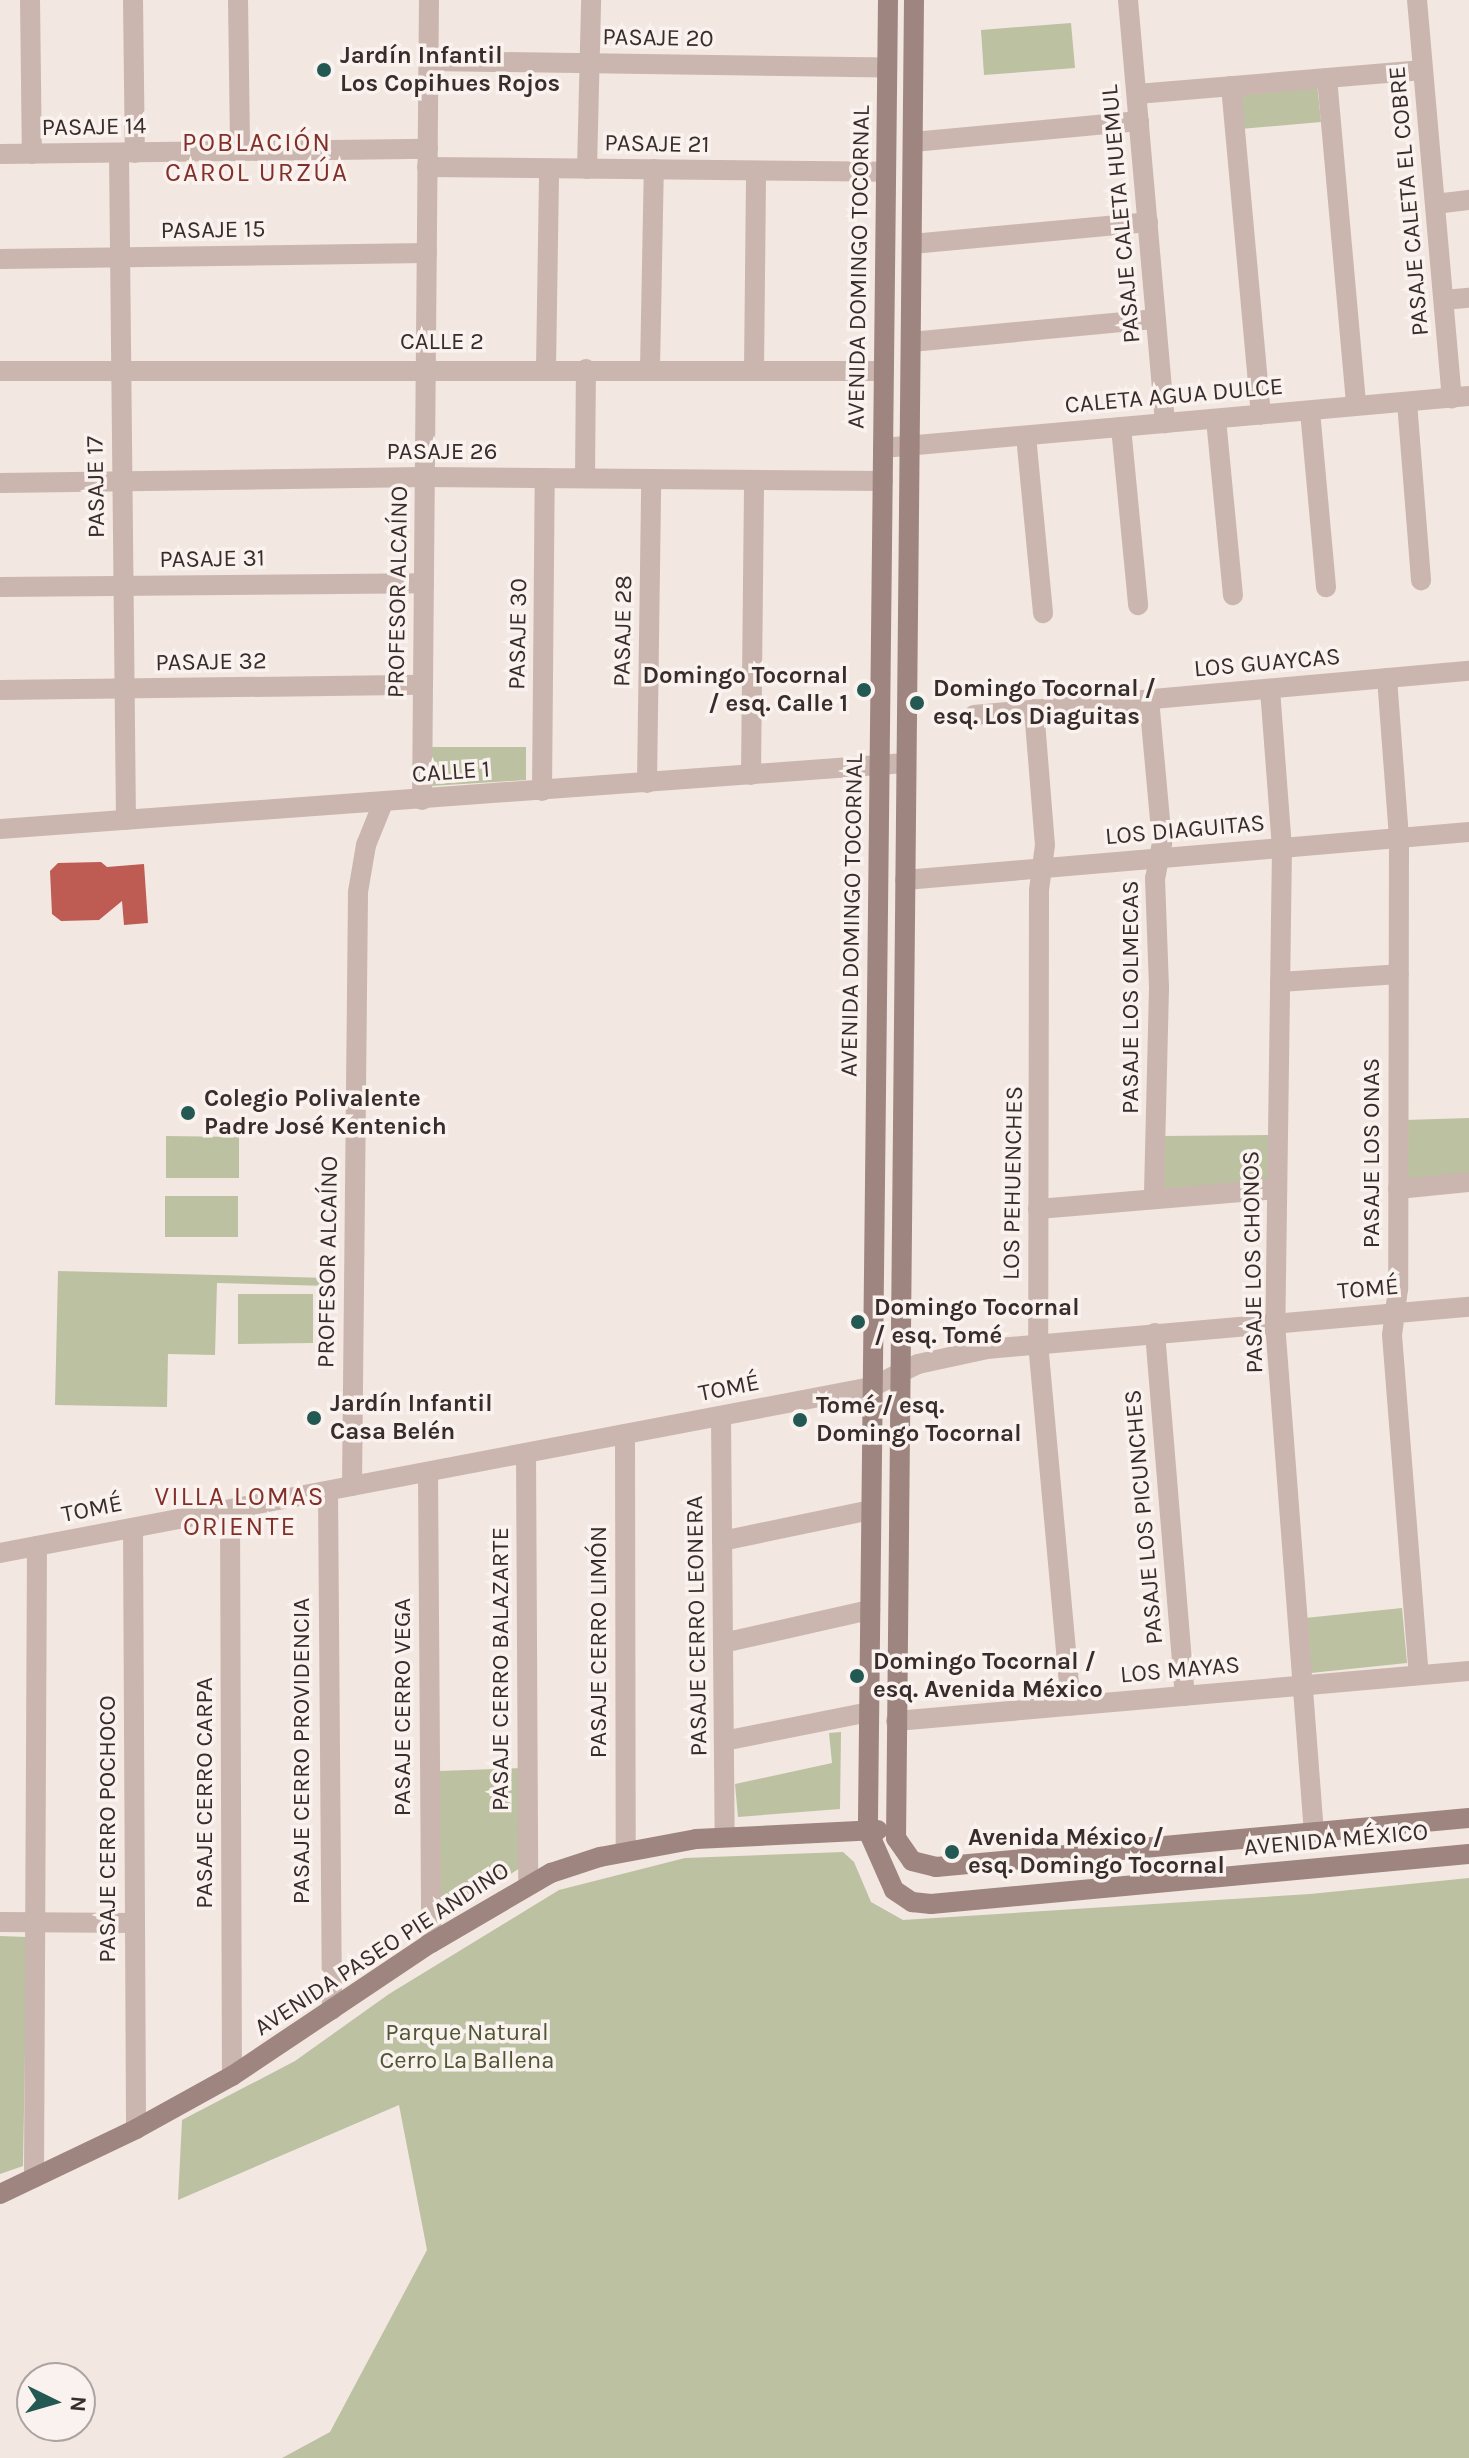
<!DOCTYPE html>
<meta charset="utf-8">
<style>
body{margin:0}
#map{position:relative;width:1469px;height:2458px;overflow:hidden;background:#f2e7e1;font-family:Karla,sans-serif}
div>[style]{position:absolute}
.green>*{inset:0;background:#bcc1a2}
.building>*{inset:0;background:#be5b53}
.street>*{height:20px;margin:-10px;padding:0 10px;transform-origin:10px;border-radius:10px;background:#cab6ae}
.secondary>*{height:20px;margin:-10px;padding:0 10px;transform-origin:10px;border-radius:10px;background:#9e857f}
.dots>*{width:22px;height:22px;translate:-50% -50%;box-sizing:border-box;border:4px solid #faf2ee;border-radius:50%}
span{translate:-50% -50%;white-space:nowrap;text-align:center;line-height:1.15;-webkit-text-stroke:7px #faf2ee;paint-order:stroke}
.street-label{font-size:24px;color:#392d2c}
.poi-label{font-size:24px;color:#392d2c;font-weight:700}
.left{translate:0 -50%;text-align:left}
.right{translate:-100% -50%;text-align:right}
.park-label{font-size:24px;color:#4f5631}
.neighbourhood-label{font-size:26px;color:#832f29;letter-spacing:2px}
.north{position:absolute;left:16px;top:2362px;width:80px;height:80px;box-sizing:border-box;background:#faf2ee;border:2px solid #ada3a0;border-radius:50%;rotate:95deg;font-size:22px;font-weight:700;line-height:32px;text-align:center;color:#392d2c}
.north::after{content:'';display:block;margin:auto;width:28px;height:36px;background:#235853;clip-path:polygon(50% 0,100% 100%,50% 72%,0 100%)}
</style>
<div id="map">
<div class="green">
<div style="clip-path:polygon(1071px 23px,1075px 68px,984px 75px,981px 30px)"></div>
<div style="clip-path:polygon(1317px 83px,1321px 122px,1240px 129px,1237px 90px)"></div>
<div style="clip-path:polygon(432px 747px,526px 747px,526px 780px,431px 786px)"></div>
<div style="clip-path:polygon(1469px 1118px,1469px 1173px,1404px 1179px,1405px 1120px)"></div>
<div style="clip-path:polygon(1271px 1135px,1270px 1183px,1160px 1189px,1162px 1136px)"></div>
<div style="clip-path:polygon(166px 1136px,239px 1137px,239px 1178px,166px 1178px)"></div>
<div style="clip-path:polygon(165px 1196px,238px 1196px,238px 1237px,165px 1237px)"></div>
<div style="clip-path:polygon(58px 1271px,329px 1278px,329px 1286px,217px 1283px,215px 1355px,168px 1354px,167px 1407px,55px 1405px)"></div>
<div style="clip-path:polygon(238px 1294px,313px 1294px,313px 1343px,238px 1344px)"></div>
<div style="clip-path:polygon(1402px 1608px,1407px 1663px,1311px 1673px,1305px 1618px)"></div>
<div style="clip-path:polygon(841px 1732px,840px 1809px,738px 1817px,735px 1784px,832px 1763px,829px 1733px)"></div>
<div style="clip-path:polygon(525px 1768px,520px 1868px,437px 1921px,439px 1771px)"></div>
<div style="clip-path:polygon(843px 1852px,854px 1862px,871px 1902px,903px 1920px,1310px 1894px,1469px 1878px,1469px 2458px,282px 2458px,330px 2432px,427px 2250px,399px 2105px,178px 2200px,182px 2120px,295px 2061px,389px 1994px,559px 1890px,685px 1858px)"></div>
<div style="clip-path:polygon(0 1936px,27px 1937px,23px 2166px,0 2174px)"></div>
</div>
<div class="building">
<div style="clip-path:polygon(101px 862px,107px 867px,144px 864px,148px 923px,124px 925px,122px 901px,99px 920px,61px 921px,52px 914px,50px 871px,58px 863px)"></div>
</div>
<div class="street">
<div style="left:30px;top:0;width:154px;rotate:89.3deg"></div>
<div style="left:133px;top:0;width:153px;rotate:89.3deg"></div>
<div style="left:238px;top:0;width:151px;rotate:89.2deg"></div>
<div style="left:1128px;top:0;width:425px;rotate:85deg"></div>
<div style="left:1417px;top:0;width:400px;rotate:85deg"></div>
<div style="left:429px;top:61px;width:458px;rotate:0.8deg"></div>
<div style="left:1327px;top:78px;width:329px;rotate:84.9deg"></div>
<div style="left:1231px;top:86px;width:330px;rotate:84.8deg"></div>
<div style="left:1137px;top:94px;width:287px;rotate:-4.8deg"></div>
<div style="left:913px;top:142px;width:227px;rotate:-5.3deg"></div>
<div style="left:119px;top:153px;width:667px;rotate:89.4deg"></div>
<div style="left:0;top:154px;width:428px;rotate:-0.7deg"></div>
<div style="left:427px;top:167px;width:459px;rotate:0.6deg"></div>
<div style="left:587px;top:169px;width:169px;rotate:-88.6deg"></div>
<div style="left:1435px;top:204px;width:34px;rotate:-7deg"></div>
<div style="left:912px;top:244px;width:237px;rotate:-5.3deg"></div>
<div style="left:0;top:259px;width:427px;rotate:-0.8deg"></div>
<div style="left:1444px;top:300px;width:25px;rotate:-5deg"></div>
<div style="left:911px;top:342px;width:246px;rotate:-5.4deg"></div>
<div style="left:546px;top:368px;width:199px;rotate:-89.1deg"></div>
<div style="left:650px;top:369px;width:200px;rotate:-88.9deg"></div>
<div style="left:754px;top:370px;width:199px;rotate:-89.4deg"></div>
<div style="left:0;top:371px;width:884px"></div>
<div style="left:1407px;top:402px;width:179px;rotate:85.5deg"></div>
<div style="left:1310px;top:411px;width:177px;rotate:84.8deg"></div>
<div style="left:1216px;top:419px;width:177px;rotate:84.5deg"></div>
<div style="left:1121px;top:427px;width:179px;rotate:84.5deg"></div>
<div style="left:1026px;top:436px;width:178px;rotate:84.5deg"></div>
<div style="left:883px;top:448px;width:588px;rotate:-5.07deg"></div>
<div style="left:585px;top:478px;width:109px;rotate:-89.5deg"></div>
<div style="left:0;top:483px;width:425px;rotate:-0.8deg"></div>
<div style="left:425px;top:477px;width:458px;rotate:0.5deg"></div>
<div style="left:0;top:587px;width:424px;rotate:-0.5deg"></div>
<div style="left:1387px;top:678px;width:160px;rotate:85.7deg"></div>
<div style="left:1399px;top:838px;width:451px;rotate:90.1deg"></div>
<div style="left:1398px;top:1289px;width:46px;rotate:97.4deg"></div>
<div style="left:1392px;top:1335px;width:341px;rotate:85.5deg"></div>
<div style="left:1270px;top:689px;width:159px;rotate:85.7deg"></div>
<div style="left:1282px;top:848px;width:475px;rotate:90.8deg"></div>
<div style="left:1275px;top:1323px;width:511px;rotate:85.63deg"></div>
<div style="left:0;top:690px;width:423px;rotate:-0.7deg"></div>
<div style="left:1149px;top:699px;width:145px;rotate:84.8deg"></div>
<div style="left:1162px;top:843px;width:36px;rotate:101deg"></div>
<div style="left:1155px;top:878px;width:110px;rotate:87.9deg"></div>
<div style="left:1159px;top:988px;width:211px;rotate:91.4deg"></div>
<div style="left:1034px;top:709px;width:136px;rotate:85.4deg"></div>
<div style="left:1045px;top:845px;width:45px;rotate:97.6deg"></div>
<div style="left:1039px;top:890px;width:453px;rotate:90.1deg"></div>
<div style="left:1038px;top:1343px;width:364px;rotate:84.8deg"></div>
<div style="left:974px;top:715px;width:497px;rotate:-5.1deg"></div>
<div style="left:751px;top:775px;width:295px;rotate:-89.4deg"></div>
<div style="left:647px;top:783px;width:304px;rotate:-89.2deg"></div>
<div style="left:542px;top:791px;width:313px;rotate:-89.5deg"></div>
<div style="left:422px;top:800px;width:800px;rotate:-89.5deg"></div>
<div style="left:0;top:829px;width:908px;rotate:-4.17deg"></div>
<div style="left:905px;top:880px;width:566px;rotate:-4.86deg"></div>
<div style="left:1280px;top:982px;width:119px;rotate:-3.8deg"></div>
<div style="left:1398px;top:1189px;width:71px;rotate:-5.6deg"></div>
<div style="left:1038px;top:1209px;width:240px;rotate:-4.8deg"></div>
<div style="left:1155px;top:1333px;width:364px;rotate:85.3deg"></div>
<div style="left:721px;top:1416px;width:420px;rotate:89.5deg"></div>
<div style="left:625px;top:1434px;width:417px;rotate:89.9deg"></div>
<div style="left:526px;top:1453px;width:431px;rotate:89.7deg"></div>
<div style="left:428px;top:1472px;width:471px;rotate:89.6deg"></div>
<div style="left:352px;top:1486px;width:594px;rotate:-89.42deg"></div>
<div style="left:358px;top:892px;width:48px;rotate:-80.3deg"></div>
<div style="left:366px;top:845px;width:45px;rotate:-68deg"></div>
<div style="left:328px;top:1491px;width:519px;rotate:89.56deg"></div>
<div style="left:230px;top:1510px;width:566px;rotate:89.8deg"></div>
<div style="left:133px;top:1528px;width:601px;rotate:89.71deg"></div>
<div style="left:722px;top:1541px;width:152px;rotate:-11.8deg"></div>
<div style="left:0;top:1553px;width:888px;rotate:-10.78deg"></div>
<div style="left:872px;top:1387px;width:51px;rotate:-26.6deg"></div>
<div style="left:918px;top:1364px;width:71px;rotate:-12.3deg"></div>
<div style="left:987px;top:1349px;width:484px;rotate:-5deg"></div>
<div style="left:723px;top:1643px;width:151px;rotate:-12.7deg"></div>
<div style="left:896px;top:1721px;width:575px;rotate:-4.99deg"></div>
<div style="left:724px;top:1741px;width:148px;rotate:-11.3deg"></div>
<div style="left:0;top:1922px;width:135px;rotate:0.4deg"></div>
<div style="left:34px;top:2178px;width:632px;rotate:-89.73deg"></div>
</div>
<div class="secondary">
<div style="left:888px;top:0;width:1831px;rotate:90.63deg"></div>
<div style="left:868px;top:1831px;width:64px;rotate:66.2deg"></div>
<div style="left:894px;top:1890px;width:22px;rotate:34deg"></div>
<div style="left:912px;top:1902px;width:19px;rotate:6deg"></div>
<div style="left:931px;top:1904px;width:540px;rotate:-5.31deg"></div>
<div style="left:914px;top:0;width:1838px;rotate:90.56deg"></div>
<div style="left:896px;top:1838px;width:28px;rotate:55deg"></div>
<div style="left:912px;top:1861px;width:25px;rotate:14deg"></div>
<div style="left:936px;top:1867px;width:535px;rotate:-5.25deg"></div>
<div style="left:0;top:2194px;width:151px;rotate:-25.5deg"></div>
<div style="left:136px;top:2129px;width:110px;rotate:-28.9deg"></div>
<div style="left:232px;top:2076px;width:239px;rotate:-33.8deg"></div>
<div style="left:431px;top:1943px;width:139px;rotate:-30.3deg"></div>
<div style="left:551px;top:1873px;width:52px;rotate:-18.1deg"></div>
<div style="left:600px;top:1857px;width:98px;rotate:-10.6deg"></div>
<div style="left:696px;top:1839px;width:182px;rotate:-2.8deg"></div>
</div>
<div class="dots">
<div style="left:324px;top:70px;background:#235853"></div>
<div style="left:864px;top:690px;background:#235853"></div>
<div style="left:917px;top:703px;background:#235853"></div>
<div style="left:188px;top:1113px;background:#235853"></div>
<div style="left:858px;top:1322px;background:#235853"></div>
<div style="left:314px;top:1418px;background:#235853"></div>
<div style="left:800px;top:1420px;background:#235853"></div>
<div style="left:857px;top:1676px;background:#235853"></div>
<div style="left:952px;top:1852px;background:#235853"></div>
</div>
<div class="street-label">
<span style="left:658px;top:38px;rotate:1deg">PASAJE 20</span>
<span style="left:94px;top:127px;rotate:-1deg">PASAJE 14</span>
<span style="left:657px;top:144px;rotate:1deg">PASAJE 21</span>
<span style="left:1409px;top:201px;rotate:-95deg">PASAJE CALETA EL COBRE</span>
<span style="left:1121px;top:214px;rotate:-95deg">PASAJE CALETA HUEMUL</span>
<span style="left:213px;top:230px;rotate:-1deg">PASAJE 15</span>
<span style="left:859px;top:267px;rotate:-89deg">AVENIDA DOMINGO TOCORNAL</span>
<span style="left:442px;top:342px">CALLE 2</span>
<span style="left:1174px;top:396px;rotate:-5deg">CALETA AGUA DULCE</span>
<span style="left:442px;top:452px">PASAJE 26</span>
<span style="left:96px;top:487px;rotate:-91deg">PASAJE 17</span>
<span style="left:212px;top:559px;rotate:-1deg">PASAJE 31</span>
<span style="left:398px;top:592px;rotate:-89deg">PROFESOR ALCAÍNO</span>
<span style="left:623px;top:631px;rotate:-89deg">PASAJE 28</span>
<span style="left:518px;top:634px;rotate:-89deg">PASAJE 30</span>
<span style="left:211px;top:662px;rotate:-1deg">PASAJE 32</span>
<span style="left:1267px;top:663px;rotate:-5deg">LOS GUAYCAS</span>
<span style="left:451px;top:772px;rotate:-4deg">CALLE 1</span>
<span style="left:1185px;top:830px;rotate:-5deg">LOS DIAGUITAS</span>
<span style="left:852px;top:915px;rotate:-89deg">AVENIDA DOMINGO TOCORNAL</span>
<span style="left:1131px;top:997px;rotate:-90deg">PASAJE LOS OLMECAS</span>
<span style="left:1372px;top:1153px;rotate:-90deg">PASAJE LOS ONAS</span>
<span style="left:1013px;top:1183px;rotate:-89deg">LOS PEHUENCHES</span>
<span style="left:328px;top:1262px;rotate:-89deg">PROFESOR ALCAÍNO</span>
<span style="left:1253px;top:1262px;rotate:-91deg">PASAJE LOS CHONOS</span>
<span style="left:1368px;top:1289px;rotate:-5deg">TOMÉ</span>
<span style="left:729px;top:1388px;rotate:-11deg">TOMÉ</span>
<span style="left:92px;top:1509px;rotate:-11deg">TOMÉ</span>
<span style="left:1144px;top:1517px;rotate:-95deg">PASAJE LOS PICUNCHES</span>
<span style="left:697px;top:1626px;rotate:-91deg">PASAJE CERRO LEONERA</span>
<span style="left:599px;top:1642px;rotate:-90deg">PASAJE CERRO LIMÓN</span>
<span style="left:501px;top:1669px;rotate:-90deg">PASAJE CERRO BALAZARTE</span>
<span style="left:1180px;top:1670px;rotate:-5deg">LOS MAYAS</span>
<span style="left:403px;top:1707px;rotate:-90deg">PASAJE CERRO VEGA</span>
<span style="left:302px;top:1751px;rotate:-90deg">PASAJE CERRO PROVIDENCIA</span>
<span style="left:205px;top:1793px;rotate:-90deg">PASAJE CERRO CARPA</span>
<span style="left:108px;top:1829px;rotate:-90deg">PASAJE CERRO POCHOCO</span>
<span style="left:1336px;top:1840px;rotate:-5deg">AVENIDA MÉXICO</span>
<span style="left:382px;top:1949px;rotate:-33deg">AVENIDA PASEO PIE ANDINO</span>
</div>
<div class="poi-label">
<span class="left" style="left:340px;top:70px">Jardín Infantil<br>Los Copihues Rojos</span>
<span class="right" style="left:848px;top:690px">Domingo Tocornal<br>/ esq. Calle 1</span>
<span class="left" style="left:933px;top:703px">Domingo Tocornal /<br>esq. Los Diaguitas</span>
<span class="left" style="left:204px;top:1113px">Colegio Polivalente<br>Padre José Kentenich</span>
<span class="left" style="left:874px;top:1322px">Domingo Tocornal<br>/ esq. Tomé</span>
<span class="left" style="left:330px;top:1418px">Jardín Infantil<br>Casa Belén</span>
<span class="left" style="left:816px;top:1420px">Tomé / esq.<br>Domingo Tocornal</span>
<span class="left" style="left:873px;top:1676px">Domingo Tocornal /<br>esq. Avenida México</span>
<span class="left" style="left:968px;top:1852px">Avenida México /<br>esq. Domingo Tocornal</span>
</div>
<div class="park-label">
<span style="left:467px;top:2047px">Parque Natural<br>Cerro La Ballena</span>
</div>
<div class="neighbourhood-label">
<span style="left:257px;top:158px">POBLACIÓN<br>CAROL URZÚA</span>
<span style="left:240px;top:1512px">VILLA LOMAS<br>ORIENTE</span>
</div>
<div class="north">N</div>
</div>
